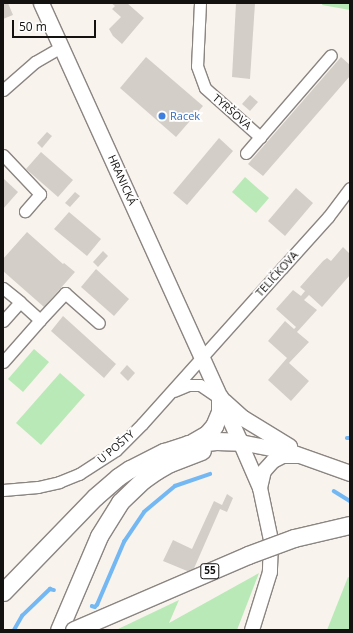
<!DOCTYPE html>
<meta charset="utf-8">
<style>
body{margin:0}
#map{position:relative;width:353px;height:633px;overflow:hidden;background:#f9f3ee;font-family:"Open Sans",sans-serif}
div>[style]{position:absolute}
.green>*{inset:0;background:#b9e9b7}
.stream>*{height:3.5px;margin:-1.75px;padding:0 1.75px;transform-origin:1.75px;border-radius:1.75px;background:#73b8f3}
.building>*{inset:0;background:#d4cec9}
.roads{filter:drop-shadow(1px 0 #8b8581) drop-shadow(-1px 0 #8b8581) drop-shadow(0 1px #8b8581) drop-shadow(0 -1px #8b8581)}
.minor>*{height:11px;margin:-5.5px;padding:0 5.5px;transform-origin:5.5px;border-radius:5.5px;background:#fff}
.tertiary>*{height:14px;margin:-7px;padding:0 7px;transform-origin:7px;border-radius:7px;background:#fff}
.secondary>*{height:15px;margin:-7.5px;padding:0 7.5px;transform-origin:7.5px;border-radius:7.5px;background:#fff}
.primary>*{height:17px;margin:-8.5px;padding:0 8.5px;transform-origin:8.5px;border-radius:8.5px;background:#fff}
.bridges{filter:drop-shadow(1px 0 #8b8581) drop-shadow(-1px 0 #8b8581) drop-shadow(0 1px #8b8581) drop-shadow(0 -1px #8b8581)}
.primary-bridge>*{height:17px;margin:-8.5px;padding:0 8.5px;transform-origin:8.5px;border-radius:8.5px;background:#fff}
.dots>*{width:11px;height:11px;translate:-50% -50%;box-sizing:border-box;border:2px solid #fff;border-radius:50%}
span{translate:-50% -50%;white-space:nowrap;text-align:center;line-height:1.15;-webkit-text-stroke:3.5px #fff;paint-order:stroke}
.shield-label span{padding:1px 3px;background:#fff;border:1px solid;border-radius:3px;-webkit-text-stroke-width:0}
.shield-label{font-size:10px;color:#141210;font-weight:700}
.street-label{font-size:11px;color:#141210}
.shop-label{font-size:11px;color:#366cbe}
.left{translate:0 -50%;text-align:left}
.frame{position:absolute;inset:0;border:4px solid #141210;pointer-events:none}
.scale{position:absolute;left:12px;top:20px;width:84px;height:18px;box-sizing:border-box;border:2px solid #141210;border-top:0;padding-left:5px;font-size:12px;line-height:14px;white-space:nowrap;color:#141210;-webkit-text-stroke:3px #fff;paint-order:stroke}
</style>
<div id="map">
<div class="green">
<div style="clip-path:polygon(323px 3px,350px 3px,350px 10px,322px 5px)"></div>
<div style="clip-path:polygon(245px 177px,269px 198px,256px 213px,232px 192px)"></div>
<div style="clip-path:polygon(34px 349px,49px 362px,23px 392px,8px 379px)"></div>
<div style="clip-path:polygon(60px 373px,85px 395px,41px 445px,16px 423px)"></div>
<div style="clip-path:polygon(259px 573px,237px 630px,116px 630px,179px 600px,169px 623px)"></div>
<div style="clip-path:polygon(348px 577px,350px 578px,350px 630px,327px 630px)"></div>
</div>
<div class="stream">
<div style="left:347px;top:438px;width:3px"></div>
<div style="left:334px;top:491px;width:19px;rotate:32deg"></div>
<div style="left:92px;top:606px;width:3px;rotate:18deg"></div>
<div style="left:95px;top:607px;width:3px;rotate:-45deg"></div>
<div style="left:97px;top:605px;width:69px;rotate:-66.8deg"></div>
<div style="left:124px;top:542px;width:36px;rotate:-56deg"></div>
<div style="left:144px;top:512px;width:40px;rotate:-40deg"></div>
<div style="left:175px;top:486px;width:37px;rotate:-19deg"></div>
<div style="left:14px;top:630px;width:16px;rotate:-60deg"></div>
<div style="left:22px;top:616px;width:39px;rotate:-44deg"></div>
<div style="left:50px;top:589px;width:4px;rotate:14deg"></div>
</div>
<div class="building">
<div style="clip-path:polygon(3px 3px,8px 3px,13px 15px,3px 19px)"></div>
<div style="clip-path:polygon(111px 3px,127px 3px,144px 18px,122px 44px,113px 36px,109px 29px,121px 17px,112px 9px,115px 6px)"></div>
<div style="clip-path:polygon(236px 3px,255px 3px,250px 79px,232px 77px)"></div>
<div style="clip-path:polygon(146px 57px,203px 106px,176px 137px,120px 88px)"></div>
<div style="clip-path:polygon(341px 57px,350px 65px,350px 76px,263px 176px,248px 164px)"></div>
<div style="clip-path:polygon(250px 95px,258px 102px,250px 111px,242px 104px)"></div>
<div style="clip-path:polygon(47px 132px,52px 136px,42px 148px,37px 143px)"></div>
<div style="clip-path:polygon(219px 138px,233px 151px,187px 205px,173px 193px)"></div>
<div style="clip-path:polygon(41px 152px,73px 180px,58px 197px,26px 169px)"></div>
<div style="clip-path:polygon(4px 179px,18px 192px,3px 209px,3px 181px)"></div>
<div style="clip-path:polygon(296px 188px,313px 203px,285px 236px,268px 221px)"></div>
<div style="clip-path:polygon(75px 192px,80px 196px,70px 207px,65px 203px)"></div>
<div style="clip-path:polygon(69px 212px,101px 239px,87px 256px,54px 229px)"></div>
<div style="clip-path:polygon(27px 232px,63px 264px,64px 263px,75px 272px,44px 307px,3px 271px,3px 259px)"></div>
<div style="clip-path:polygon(343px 247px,350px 254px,350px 275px,322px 307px,309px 295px,304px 300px,317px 310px,297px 332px,309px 342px,289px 363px,309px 381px,291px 401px,268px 380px,287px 358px,268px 341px,285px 321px,294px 329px,296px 327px,276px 309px,293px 290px,301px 296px,305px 291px,300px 287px,323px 261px,327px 258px,331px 261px)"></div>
<div style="clip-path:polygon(103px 251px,108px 256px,98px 267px,93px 262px)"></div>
<div style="clip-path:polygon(96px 269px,129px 299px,114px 316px,81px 287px)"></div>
<div style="clip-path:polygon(63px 316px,116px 364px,104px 378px,51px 331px)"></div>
<div style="clip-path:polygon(127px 365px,135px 373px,128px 381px,120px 373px)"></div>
<div style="clip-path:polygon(227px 494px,233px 498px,227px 512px,220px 509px,192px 573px,163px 561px,173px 540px,192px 549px,214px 501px,222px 505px)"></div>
</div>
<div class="roads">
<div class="minor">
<div style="left:200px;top:3px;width:63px;rotate:92.7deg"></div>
<div style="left:197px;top:66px;width:23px;rotate:70deg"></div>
<div style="left:205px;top:88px;width:74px;rotate:41.7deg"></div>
<div style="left:260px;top:137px;width:108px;rotate:-49.1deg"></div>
<div style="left:3px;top:90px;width:43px;rotate:-41.2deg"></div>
<div style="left:35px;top:62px;width:30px;rotate:-30deg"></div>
<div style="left:246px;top:153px;width:21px;rotate:-49deg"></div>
<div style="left:3px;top:155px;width:54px;rotate:46.5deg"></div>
<div style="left:40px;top:194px;width:23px;rotate:131deg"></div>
<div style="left:3px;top:288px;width:22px;rotate:39deg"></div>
<div style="left:3px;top:321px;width:25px;rotate:-48deg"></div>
<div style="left:20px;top:302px;width:27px;rotate:42deg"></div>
<div style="left:40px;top:320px;width:37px;rotate:-47deg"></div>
<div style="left:65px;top:293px;width:45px;rotate:41.4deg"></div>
<div style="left:3px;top:362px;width:56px;rotate:-48.6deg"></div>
<div style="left:174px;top:391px;width:15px;rotate:-23deg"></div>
<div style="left:188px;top:385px;width:12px"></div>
<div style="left:200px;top:385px;width:23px;rotate:34deg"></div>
<div style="left:3px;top:490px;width:35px;rotate:-5deg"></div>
<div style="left:38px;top:487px;width:22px;rotate:-13deg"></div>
<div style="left:59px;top:482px;width:22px;rotate:-22deg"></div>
<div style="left:79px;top:474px;width:44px;rotate:-33deg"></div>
<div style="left:116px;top:450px;width:37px;rotate:-45deg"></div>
<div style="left:142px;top:424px;width:210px;rotate:-48.1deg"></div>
<div style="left:282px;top:268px;width:69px;rotate:-48deg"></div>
<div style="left:328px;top:217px;width:36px;rotate:-53deg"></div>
</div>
<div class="tertiary">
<div style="left:240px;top:442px;width:50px;rotate:66.5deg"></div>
<div style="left:260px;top:488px;width:53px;rotate:78.1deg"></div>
<div style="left:271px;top:540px;width:32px;rotate:92deg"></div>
<div style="left:270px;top:572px;width:61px;rotate:107.2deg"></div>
<div style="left:260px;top:488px;width:17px;rotate:-77deg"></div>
<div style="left:264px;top:471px;width:13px;rotate:-48deg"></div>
<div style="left:273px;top:461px;width:11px;rotate:-27deg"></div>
<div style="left:283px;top:456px;width:15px"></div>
</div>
<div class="secondary">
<div style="left:41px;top:3px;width:482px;rotate:65.6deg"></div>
<div style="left:240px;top:442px;width:52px;rotate:11.1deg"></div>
<div style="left:291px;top:452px;width:63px;rotate:19.6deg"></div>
<div style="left:224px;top:401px;width:25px;rotate:42deg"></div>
<div style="left:243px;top:418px;width:54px;rotate:31.3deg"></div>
</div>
<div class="primary">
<div style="left:193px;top:442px;width:16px;rotate:-30deg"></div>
<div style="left:207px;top:434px;width:11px;rotate:-49deg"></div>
<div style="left:214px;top:426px;width:15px;rotate:-67deg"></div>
<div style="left:220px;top:412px;width:14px;rotate:-90deg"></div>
<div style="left:3px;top:592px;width:132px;rotate:-45.9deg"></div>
<div style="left:95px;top:497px;width:30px;rotate:-41deg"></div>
<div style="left:118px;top:477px;width:14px;rotate:-34deg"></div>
<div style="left:130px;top:469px;width:38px;rotate:-27deg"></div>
<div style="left:164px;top:452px;width:25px;rotate:-18deg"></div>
<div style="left:188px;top:444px;width:28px;rotate:-6deg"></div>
<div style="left:216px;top:441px;width:24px;rotate:2deg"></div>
<div style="left:59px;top:630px;width:102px;rotate:-66.9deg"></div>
<div style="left:99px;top:536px;width:40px;rotate:-58deg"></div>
<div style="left:120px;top:502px;width:32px;rotate:-44deg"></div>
<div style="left:143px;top:480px;width:16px;rotate:-35deg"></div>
<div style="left:156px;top:471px;width:16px;rotate:-30deg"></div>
<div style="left:170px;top:463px;width:34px;rotate:-21deg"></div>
</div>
</div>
<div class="bridges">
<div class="primary-bridge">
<div style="left:74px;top:630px;width:189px;rotate:-23.3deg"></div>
<div style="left:248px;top:555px;width:49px;rotate:-20.3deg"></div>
<div style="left:294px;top:538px;width:57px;rotate:-13.1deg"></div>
</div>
</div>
<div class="dots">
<div style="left:162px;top:116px;background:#3f7fe0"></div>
</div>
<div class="shield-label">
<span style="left:210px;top:571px">55</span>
</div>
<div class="street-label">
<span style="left:232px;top:112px;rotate:41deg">TYRŠOVA</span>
<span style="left:122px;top:180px;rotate:66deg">HRANICKÁ</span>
<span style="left:277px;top:274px;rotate:-48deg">TELIČKOVA</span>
<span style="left:116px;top:447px;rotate:-40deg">U POŠTY</span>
</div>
<div class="shop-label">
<span class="left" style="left:170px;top:116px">Racek</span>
</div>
<div class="frame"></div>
<div class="scale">50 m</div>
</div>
